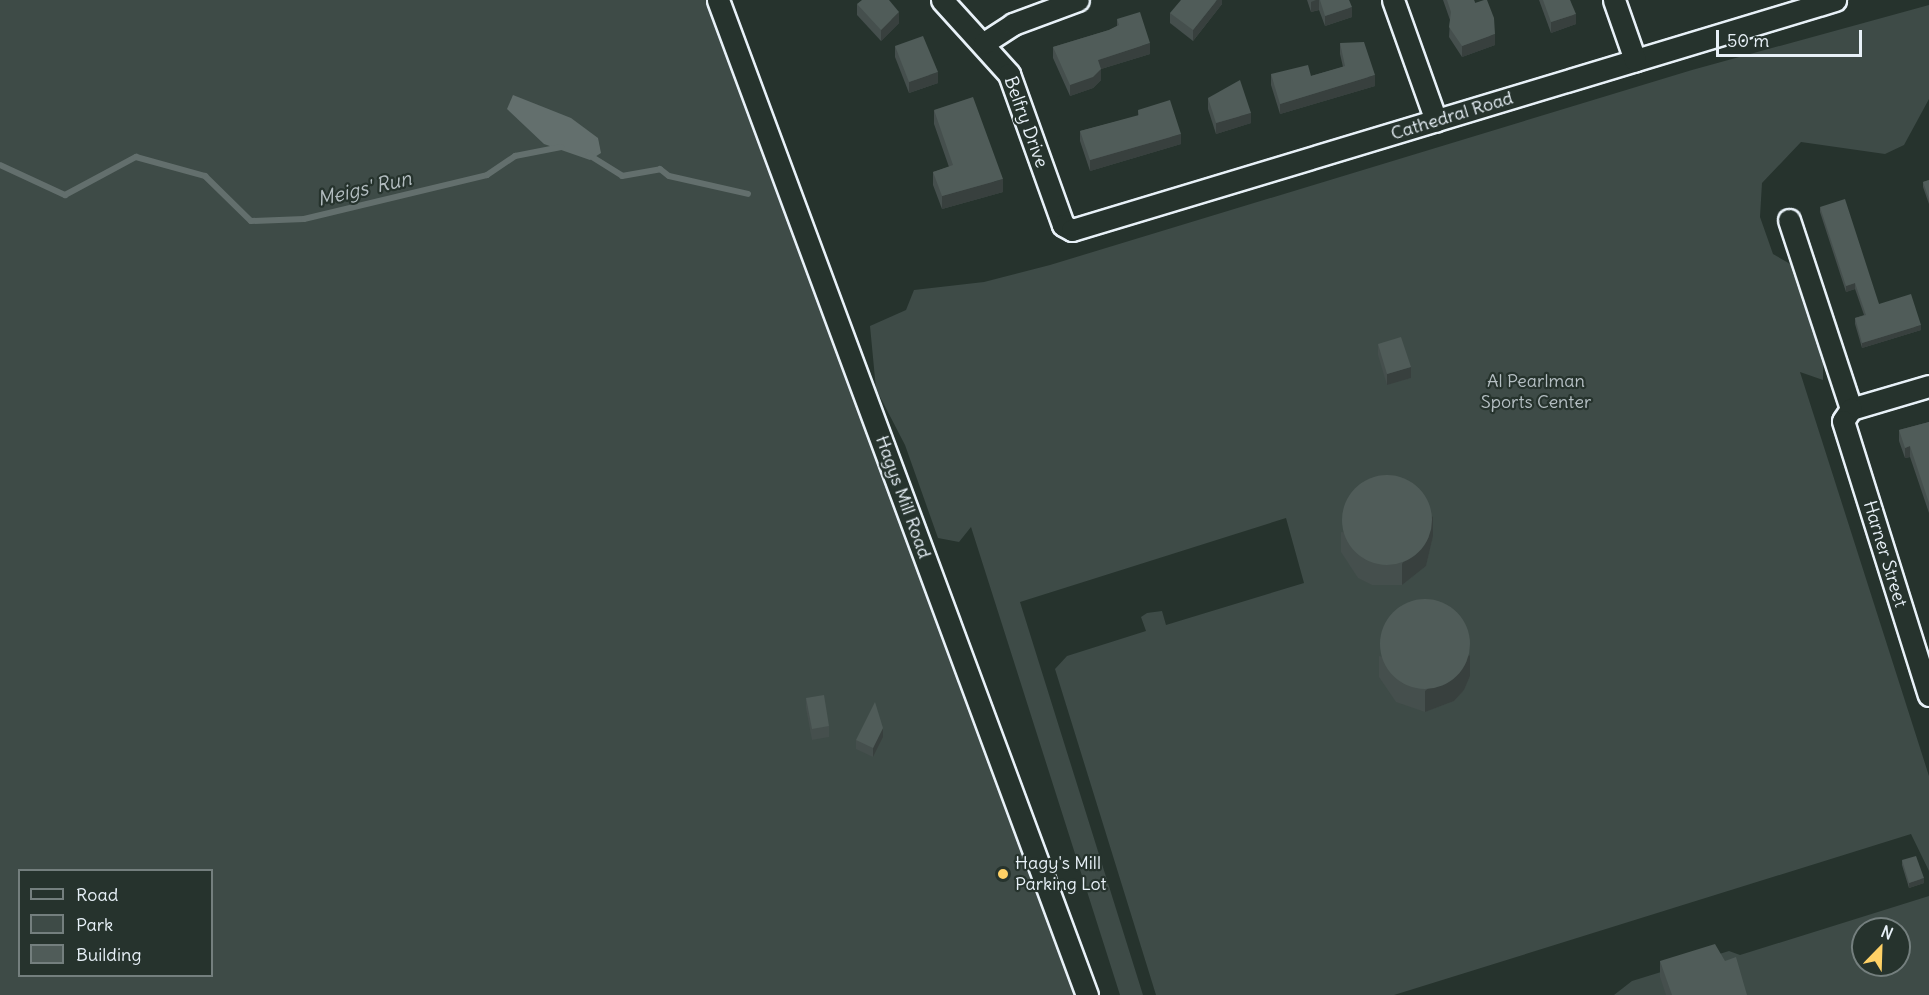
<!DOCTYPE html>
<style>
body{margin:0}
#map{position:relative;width:1929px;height:995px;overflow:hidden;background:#26332d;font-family:Delius,sans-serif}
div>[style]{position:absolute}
.green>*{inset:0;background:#3e4b47}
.water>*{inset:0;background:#636f6d}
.stream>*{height:6px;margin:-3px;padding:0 3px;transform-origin:3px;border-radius:3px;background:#636f6d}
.roads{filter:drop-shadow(2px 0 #e8f1f8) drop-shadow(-2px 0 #e8f1f8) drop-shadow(0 2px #e8f1f8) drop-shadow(0 -2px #e8f1f8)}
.minor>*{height:21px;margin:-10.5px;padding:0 10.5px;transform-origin:10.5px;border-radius:10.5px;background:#26332d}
.wall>*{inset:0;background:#454f4d}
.shaded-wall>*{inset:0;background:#38403e}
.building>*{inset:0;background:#505c59}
.round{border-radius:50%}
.dots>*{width:16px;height:16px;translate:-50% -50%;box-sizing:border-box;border:3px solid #26332d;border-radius:50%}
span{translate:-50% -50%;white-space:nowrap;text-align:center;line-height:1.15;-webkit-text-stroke:4.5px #26332d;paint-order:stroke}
.street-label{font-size:18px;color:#e8f1f8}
.park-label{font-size:18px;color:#b5bfc3}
.poi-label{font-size:18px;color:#e8f1f8}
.left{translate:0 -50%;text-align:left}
.water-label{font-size:20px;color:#b3bdc0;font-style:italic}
.legend{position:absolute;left:18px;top:869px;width:195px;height:108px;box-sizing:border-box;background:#26332d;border:2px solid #747f7e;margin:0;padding:8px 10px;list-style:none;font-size:18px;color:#e8f1f8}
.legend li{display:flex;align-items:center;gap:12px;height:30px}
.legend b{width:30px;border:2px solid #747f7e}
.north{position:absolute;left:1851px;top:917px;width:60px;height:60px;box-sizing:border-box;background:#26332d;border:2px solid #747f7e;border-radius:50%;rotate:23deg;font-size:16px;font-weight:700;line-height:24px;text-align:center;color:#e8f1f8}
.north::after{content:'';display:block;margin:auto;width:21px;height:27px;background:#ffd166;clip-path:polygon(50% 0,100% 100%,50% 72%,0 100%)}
.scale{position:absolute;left:1716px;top:30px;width:146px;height:27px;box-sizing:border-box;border:3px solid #e8f1f8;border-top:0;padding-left:8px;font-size:18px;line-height:21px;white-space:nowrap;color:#e8f1f8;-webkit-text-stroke:4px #26332d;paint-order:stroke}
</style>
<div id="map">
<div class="green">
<div style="clip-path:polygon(evenodd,0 0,709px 0,1078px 995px,0 995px,0 0,20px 870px,212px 870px,212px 976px,20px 976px,20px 870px)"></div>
<div style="clip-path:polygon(1929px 5px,1929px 99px,1904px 145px,1885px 154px,1801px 142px,1762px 183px,1760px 217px,1773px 254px,1792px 265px,1823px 356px,1823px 380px,1800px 372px,1929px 776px,1929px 871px,1911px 834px,1394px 995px,1156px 995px,1055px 669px,1067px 656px,1146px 631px,1141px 617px,1147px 613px,1162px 611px,1166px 625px,1304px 583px,1286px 518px,1020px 602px,1143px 995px,1120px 995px,971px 527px,959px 542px,938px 538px,905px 445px,876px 389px,870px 326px,906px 310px,914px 290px,984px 282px,1050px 265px,1692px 70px)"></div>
<div style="clip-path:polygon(evenodd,1929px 896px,1929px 995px,1614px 995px,1632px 981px,1729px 951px,1740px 955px,1929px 896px,1863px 929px,1899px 929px,1899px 965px,1863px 965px,1863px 929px)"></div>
</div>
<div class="water">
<div style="clip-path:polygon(513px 95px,571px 118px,598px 138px,601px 153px,590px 160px,544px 144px,507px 109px)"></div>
</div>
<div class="stream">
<div style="left:589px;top:155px;width:39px;rotate:32deg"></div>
<div style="left:622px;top:176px;width:39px;rotate:-10deg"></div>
<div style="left:660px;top:169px;width:11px;rotate:38deg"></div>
<div style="left:669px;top:176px;width:81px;rotate:12.8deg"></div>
<div style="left:0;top:165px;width:72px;rotate:24.8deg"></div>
<div style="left:65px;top:195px;width:81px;rotate:-28.2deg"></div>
<div style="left:136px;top:157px;width:72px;rotate:15.4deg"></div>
<div style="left:205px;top:176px;width:64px;rotate:44.4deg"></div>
<div style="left:251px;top:221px;width:53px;rotate:-2.2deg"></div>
<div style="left:304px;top:219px;width:188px;rotate:-13.5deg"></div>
<div style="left:487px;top:175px;width:34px;rotate:-34deg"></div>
<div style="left:515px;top:156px;width:47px;rotate:-11.1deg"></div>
</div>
<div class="roads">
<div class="minor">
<div style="left:718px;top:0;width:1061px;rotate:69.65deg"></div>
<div style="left:942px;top:0;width:100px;rotate:47.8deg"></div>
<div style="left:1009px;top:74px;width:160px;rotate:70.3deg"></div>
<div style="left:1063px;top:225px;width:10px;rotate:29deg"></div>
<div style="left:1072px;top:230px;width:797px;rotate:-16.77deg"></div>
<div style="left:1393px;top:0;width:128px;rotate:70.4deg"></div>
<div style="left:1614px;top:0;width:64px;rotate:70.7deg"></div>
<div style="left:984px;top:43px;width:35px;rotate:-33deg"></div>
<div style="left:1013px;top:24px;width:69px;rotate:-20.3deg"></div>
<div style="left:1789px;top:220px;width:199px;rotate:71.8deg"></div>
<div style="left:1929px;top:386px;width:81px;rotate:163.6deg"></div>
<div style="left:1851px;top:409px;width:14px;rotate:124deg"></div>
<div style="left:1843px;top:421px;width:287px;rotate:72.6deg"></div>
</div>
</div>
<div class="wall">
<div style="clip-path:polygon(1222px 0,1222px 4px,1193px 41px,1170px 23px,1170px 13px)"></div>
<div style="clip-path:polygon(1307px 0,1349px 0,1352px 17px,1325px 26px,1319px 10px,1311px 12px)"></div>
<div style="clip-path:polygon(1443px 0,1474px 0,1495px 45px,1462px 57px,1449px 37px,1450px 20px)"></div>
<div style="clip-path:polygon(1539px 0,1570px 0,1576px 24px,1551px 33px)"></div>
<div style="clip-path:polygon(857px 4px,899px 23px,881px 41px,857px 15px)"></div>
<div style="clip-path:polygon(1117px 19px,1150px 54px,1101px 69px,1101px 80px,1093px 88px,1070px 96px,1053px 58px,1053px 47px,1109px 30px,1117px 26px)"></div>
<div style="clip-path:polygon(1340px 43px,1375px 86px,1280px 114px,1271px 85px,1271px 74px,1311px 76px,1343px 67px,1340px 54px)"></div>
<div style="clip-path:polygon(895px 46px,938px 83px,909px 93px,895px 57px)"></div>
<div style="clip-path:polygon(1208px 98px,1251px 123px,1216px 134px,1208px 109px)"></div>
<div style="clip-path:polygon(934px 110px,1003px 192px,942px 209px,933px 185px,933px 172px,949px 167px,934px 124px)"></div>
<div style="clip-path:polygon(1138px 110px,1181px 144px,1090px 171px,1080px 141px,1080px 131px,1138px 116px)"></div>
<div style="clip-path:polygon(1929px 180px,1929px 204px,1923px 187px,1923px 182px)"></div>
<div style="clip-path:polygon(1820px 207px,1879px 304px,1921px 330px,1862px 348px,1855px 324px,1855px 318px,1864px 315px,1855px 289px,1846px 292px,1820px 212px)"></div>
<div style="clip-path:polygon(1378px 344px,1411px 378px,1387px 385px,1378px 355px)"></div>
<div style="clip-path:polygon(1929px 422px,1929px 513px,1910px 457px,1905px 458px,1899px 441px,1899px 430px)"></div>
<div style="clip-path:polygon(1341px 532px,1433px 536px,1426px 566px,1402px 585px,1372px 585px,1358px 578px,1341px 552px)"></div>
<div style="clip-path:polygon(1379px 656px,1470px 676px,1464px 690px,1454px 701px,1425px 712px,1396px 702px,1379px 677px)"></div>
<div style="clip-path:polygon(806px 698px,829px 726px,829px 737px,812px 740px,806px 708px)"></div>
<div style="clip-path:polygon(883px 737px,873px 757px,856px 749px,856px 740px)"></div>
<div style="clip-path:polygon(1902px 860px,1924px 883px,1909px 888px,1902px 865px)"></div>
<div style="clip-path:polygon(1660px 961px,1725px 961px,1747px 995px,1666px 995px,1660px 977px)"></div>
</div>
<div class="shaded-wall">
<div style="clip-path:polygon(1217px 0,1222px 0,1222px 4px,1193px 41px,1193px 30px)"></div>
<div style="clip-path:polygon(1316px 0,1319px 0,1319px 10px,1311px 12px,1311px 2px)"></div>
<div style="clip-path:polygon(1352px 7px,1352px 17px,1325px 26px,1325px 16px)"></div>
<div style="clip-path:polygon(899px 12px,899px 23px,881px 41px,881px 30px)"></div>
<div style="clip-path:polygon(1576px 14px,1576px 24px,1551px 33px,1551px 22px)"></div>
<div style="clip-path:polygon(1495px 34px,1495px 45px,1462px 57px,1462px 46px)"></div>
<div style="clip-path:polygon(1150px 43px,1150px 54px,1101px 69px,1101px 80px,1093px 88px,1070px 96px,1070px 85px,1098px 60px)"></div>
<div style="clip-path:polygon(938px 72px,938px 83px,909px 93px,909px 82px)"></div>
<div style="clip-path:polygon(1375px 75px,1375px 86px,1280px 114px,1280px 104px)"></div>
<div style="clip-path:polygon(1251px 113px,1251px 123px,1216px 134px,1216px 123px)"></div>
<div style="clip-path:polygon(1181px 134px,1181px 144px,1090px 171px,1090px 160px)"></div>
<div style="clip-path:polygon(1003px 179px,1003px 192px,942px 209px,942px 196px)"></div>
<div style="clip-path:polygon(1855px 283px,1855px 289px,1846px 292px,1846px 286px)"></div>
<div style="clip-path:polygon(1921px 325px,1921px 330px,1862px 348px,1862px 343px)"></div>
<div style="clip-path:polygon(1411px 367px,1411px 378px,1387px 385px,1387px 374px)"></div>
<div style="clip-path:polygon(1910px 446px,1910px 457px,1905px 458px,1905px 448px)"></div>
<div style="clip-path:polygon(1433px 516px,1433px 536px,1426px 566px,1402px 585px,1402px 564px)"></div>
<div style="clip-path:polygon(1470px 655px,1470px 676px,1464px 690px,1454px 701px,1425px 712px,1425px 691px)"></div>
<div style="clip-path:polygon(883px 728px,883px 737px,873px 757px,873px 748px)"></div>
<div style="clip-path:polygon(1924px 878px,1924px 883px,1909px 888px,1909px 883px)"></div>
</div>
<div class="building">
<div style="clip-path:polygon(862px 0,889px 0,899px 12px,881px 30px,857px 4px)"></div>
<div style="clip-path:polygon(1181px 0,1217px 0,1193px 30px,1170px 13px)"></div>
<div style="clip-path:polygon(1320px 0,1349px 0,1352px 7px,1325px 16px)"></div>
<div style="clip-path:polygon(1447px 0,1474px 0,1475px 3px,1484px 0,1487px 0,1494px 18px,1495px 34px,1462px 46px,1449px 27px,1451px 12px)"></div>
<div style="clip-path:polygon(1543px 0,1570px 0,1576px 14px,1551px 22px)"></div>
<div style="clip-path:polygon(1140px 12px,1150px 43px,1098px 60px,1101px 69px,1093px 77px,1070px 85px,1053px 47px,1109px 30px,1119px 25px,1117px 19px)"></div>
<div style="clip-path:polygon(923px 36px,938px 72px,909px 82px,895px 46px)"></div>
<div style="clip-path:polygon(1364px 42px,1375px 75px,1280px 104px,1271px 74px,1308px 65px,1311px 76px,1345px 66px,1340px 43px)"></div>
<div style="clip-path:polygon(1240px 80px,1251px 113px,1216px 123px,1208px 98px)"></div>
<div style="clip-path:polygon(973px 97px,1003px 179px,942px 196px,933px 172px,953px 165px,934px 110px)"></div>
<div style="clip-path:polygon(1170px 100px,1181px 134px,1090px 160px,1080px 131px,1139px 115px,1138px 110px)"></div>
<div style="clip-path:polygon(1929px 180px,1929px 199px,1923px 182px)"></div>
<div style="clip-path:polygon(1845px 199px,1879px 304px,1911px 294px,1921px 325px,1862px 343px,1855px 318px,1866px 315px,1855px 283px,1846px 286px,1820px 207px)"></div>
<div style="clip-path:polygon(1401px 337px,1411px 367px,1387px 374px,1378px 344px)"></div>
<div style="clip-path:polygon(1929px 422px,1929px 503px,1910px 446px,1905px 448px,1899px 430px)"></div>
<div class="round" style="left:1342px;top:475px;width:90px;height:90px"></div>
<div class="round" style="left:1380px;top:599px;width:90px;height:90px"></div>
<div style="clip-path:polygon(824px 695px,829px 726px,812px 729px,806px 698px)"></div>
<div style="clip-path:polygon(875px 702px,883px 728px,873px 748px,856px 740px)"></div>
<div style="clip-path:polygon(1916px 856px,1924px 878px,1909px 883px,1902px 860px)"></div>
<div style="clip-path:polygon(1715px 944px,1725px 961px,1736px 957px,1747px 995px,1672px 995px,1660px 961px)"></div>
</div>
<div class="dots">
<div style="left:1003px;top:874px;background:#ffd166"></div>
</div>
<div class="street-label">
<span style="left:1452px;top:116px;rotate:-17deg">Cathedral Road</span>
<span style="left:1026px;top:122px;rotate:70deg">Belfry Drive</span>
<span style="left:903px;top:497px;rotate:70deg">Hagys Mill Road</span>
<span style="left:1885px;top:554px;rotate:73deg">Harner Street</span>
</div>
<div class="park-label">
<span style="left:1536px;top:392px">Al Pearlman<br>Sports Center</span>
</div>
<div class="poi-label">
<span class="left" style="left:1015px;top:874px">Hagy's Mill<br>Parking Lot</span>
</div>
<div class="water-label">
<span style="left:364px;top:188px;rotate:-13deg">Meigs' Run</span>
</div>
<ul class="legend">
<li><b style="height:8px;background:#26332d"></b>Road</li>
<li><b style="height:16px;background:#3e4b47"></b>Park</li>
<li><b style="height:16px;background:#505c59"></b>Building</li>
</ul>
<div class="north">N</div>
<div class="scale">50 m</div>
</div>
